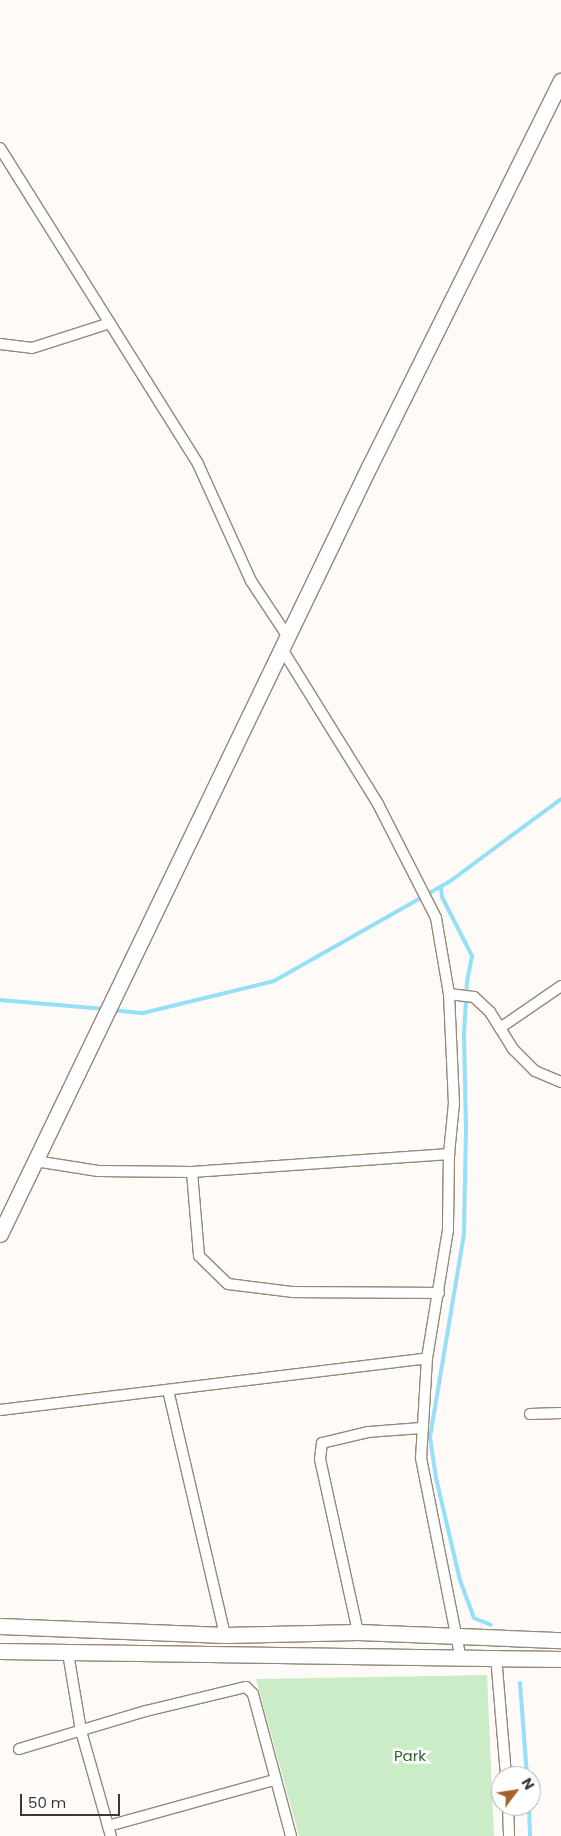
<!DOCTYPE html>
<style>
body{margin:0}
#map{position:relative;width:561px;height:1836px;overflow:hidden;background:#fefaf7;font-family:Poppins,sans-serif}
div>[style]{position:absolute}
.green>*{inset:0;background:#caecc7}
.stream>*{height:4px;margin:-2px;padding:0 2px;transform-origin:2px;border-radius:2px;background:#95dff7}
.roads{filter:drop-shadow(1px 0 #968877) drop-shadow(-1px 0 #968877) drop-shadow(0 1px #968877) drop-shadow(0 -1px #968877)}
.street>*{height:10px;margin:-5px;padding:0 5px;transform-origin:5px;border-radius:5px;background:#fff}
.secondary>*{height:15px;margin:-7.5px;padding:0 7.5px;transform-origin:7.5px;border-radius:7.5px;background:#fff}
span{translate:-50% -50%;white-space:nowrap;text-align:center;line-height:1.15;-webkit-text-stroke:5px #fff;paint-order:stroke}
.park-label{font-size:15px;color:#2b652a}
.north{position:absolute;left:491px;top:1766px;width:50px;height:50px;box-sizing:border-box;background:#fff;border:1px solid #b2afad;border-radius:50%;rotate:59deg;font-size:14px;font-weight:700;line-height:20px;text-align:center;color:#3e3831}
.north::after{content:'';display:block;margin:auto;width:18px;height:22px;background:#a4622f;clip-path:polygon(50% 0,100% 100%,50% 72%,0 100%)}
.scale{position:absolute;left:20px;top:1794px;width:100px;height:22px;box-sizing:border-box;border:2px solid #3e3831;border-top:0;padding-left:6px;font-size:15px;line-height:18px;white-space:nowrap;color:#3e3831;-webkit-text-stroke:4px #fff;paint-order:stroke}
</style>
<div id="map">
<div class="green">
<div style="clip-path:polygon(487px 1675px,494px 1836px,299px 1836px,256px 1679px)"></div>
</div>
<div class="stream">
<div style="left:441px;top:886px;width:11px;rotate:85deg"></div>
<div style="left:442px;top:897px;width:66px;rotate:63deg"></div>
<div style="left:472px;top:956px;width:25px;rotate:101deg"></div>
<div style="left:467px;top:981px;width:53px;rotate:93.2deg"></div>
<div style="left:464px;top:1034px;width:94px;rotate:88.8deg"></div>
<div style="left:466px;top:1128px;width:106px;rotate:91.1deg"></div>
<div style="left:464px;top:1234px;width:206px;rotate:99.5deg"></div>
<div style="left:430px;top:1437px;width:41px;rotate:81.7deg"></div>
<div style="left:436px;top:1478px;width:105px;rotate:76.8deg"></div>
<div style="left:460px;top:1580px;width:40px;rotate:69.8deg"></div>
<div style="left:474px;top:1618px;width:18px;rotate:22deg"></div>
<div style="left:0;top:1000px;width:105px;rotate:4.9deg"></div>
<div style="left:112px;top:1010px;width:31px;rotate:6deg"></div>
<div style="left:143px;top:1013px;width:135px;rotate:-13.7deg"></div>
<div style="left:274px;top:981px;width:201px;rotate:-29.5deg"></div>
<div style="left:449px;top:882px;width:139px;rotate:-36.5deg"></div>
<div style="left:520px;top:1683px;width:93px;rotate:85.7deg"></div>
<div style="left:529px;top:1806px;width:30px;rotate:88deg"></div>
</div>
<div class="roads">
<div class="street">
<div style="left:0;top:148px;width:373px;rotate:57.9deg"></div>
<div style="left:198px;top:464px;width:128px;rotate:65.6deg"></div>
<div style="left:251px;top:581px;width:67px;rotate:56.5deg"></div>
<div style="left:0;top:344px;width:32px;rotate:7deg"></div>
<div style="left:32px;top:348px;width:82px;rotate:-17.8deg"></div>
<div style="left:282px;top:649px;width:182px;rotate:58.2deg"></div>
<div style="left:378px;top:804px;width:128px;rotate:63deg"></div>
<div style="left:436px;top:918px;width:77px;rotate:80.3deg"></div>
<div style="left:449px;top:994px;width:109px;rotate:87.4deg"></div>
<div style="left:454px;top:1103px;width:51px;rotate:95.6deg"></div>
<div style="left:449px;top:1154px;width:76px;rotate:90.8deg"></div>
<div style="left:448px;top:1230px;width:130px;rotate:99.3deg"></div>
<div style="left:427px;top:1358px;width:100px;rotate:93.4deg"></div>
<div style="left:421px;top:1458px;width:201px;rotate:78.8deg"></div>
<div style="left:449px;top:994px;width:25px;rotate:7deg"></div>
<div style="left:474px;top:997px;width:22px;rotate:43deg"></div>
<div style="left:490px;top:1012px;width:44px;rotate:58.1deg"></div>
<div style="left:513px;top:1049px;width:31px;rotate:45deg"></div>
<div style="left:535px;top:1071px;width:28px;rotate:23deg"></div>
<div style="left:500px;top:1028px;width:74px;rotate:-34.5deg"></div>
<div style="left:35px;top:1161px;width:64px;rotate:9deg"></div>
<div style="left:98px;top:1171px;width:94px;rotate:0.6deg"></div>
<div style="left:192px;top:1172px;width:258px;rotate:-4deg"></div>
<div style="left:192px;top:1172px;width:84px;rotate:85.2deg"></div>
<div style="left:199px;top:1256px;width:40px;rotate:44deg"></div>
<div style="left:228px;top:1284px;width:64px;rotate:7.1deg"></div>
<div style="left:292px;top:1292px;width:147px;rotate:0.4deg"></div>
<div style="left:168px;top:1390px;width:252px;rotate:76.9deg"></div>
<div style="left:0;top:1410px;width:430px;rotate:-6.9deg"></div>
<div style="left:530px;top:1414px;width:31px;rotate:-2deg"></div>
<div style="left:358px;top:1632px;width:177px;rotate:-102.4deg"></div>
<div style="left:320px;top:1459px;width:16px;rotate:-83deg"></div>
<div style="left:322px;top:1443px;width:47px;rotate:-13.4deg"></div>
<div style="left:368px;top:1432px;width:55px;rotate:-4.2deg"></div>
<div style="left:68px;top:1653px;width:79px;rotate:80.5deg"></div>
<div style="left:81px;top:1731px;width:109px;rotate:74.1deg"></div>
<div style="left:496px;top:1656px;width:120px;rotate:85.2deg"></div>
<div style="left:19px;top:1749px;width:133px;rotate:-16.7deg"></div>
<div style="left:146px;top:1711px;width:103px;rotate:-13.5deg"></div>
<div style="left:246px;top:1687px;width:10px;rotate:45deg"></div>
<div style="left:253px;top:1694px;width:147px;rotate:75deg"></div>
<div style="left:508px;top:1806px;width:30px;rotate:88deg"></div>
<div style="left:108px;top:1826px;width:172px;rotate:-15.5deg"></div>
</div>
<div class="secondary">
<div style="left:0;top:1234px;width:853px;rotate:-64.31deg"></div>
<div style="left:370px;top:465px;width:429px;rotate:-63.6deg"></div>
<div style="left:0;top:1626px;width:225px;rotate:2.3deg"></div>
<div style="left:225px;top:1635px;width:133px;rotate:-1.3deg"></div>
<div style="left:358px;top:1632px;width:203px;rotate:2.3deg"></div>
<div style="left:0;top:1651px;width:561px;rotate:0.82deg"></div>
</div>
</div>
<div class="park-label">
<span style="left:410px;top:1756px">Park</span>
</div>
<div class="north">N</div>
<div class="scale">50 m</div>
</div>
